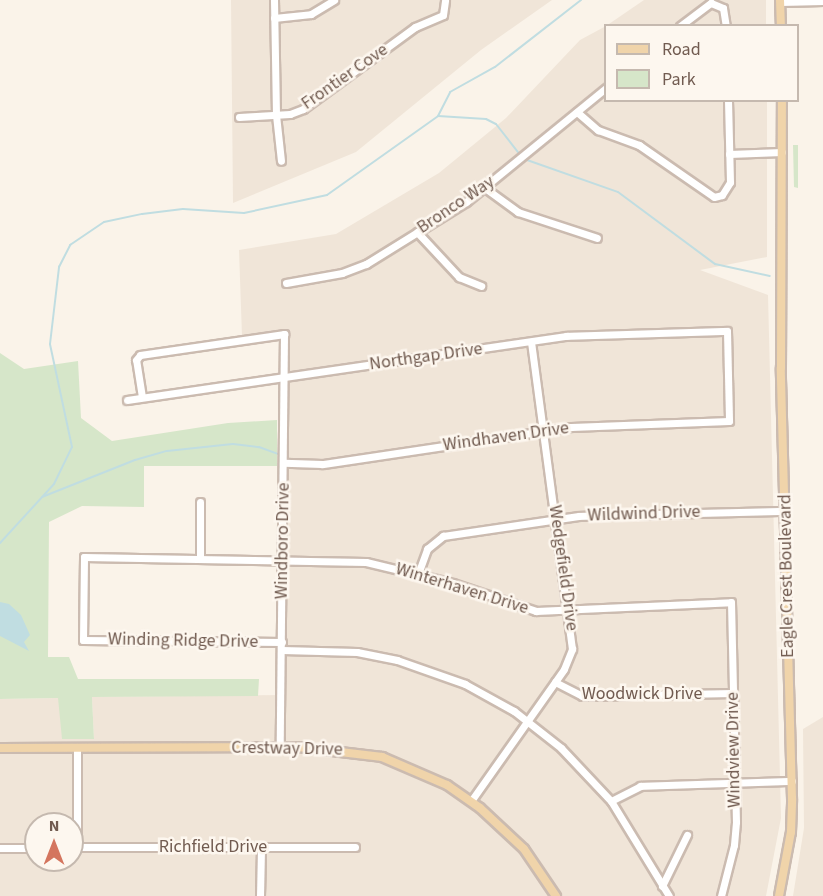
<!DOCTYPE html>
<style>
body{margin:0}
#map{position:relative;width:823px;height:896px;overflow:hidden;background:#faf3e9;font-family:"Source Sans 3",sans-serif}
div>[style]{position:absolute}
.residential>*{inset:0;background:#f0e5d8}
.green>*{inset:0;background:#d6e6c9}
.water>*{inset:0;background:#c0dde1}
.stream>*{height:2px;margin:-1px;padding:0 1px;transform-origin:1px;border-radius:1px;background:#c0dde1}
.roads{filter:drop-shadow(2px 0 #cbbbb0) drop-shadow(-2px 0 #cbbbb0) drop-shadow(0 2px #cbbbb0) drop-shadow(0 -2px #cbbbb0)}
.minor>*{height:7px;margin:-3.5px;padding:0 3.5px;transform-origin:3.5px;border-radius:3.5px;background:#fff}
.major>*{height:8px;margin:-4px;padding:0 4px;transform-origin:4px;border-radius:4px;background:#f0d4aa}
span{translate:-50% -50%;white-space:nowrap;text-align:center;line-height:1.15;-webkit-text-stroke:5px #fdf7ef;paint-order:stroke}
.street-label{font-size:18px;color:#715b50}
.legend{position:absolute;left:604px;top:24px;width:195px;height:78px;box-sizing:border-box;background:#fdf7ef;border:2px solid #c5b9af;margin:0;padding:8px 10px;list-style:none;font-size:18px;color:#715b50}
.legend li{display:flex;align-items:center;gap:12px;height:30px}
.legend b{width:30px;border:2px solid #c5b9af}
.north{position:absolute;left:24px;top:812px;width:60px;height:60px;box-sizing:border-box;background:#fdf7ef;border:2px solid #c5b9af;border-radius:50%;rotate:0deg;font-size:16px;font-weight:700;line-height:24px;text-align:center;color:#715b50}
.north::after{content:'';display:block;margin:auto;width:21px;height:27px;background:#d4755e;clip-path:polygon(50% 0,100% 100%,50% 72%,0 100%)}
</style>
<div id="map">
<div class="residential">
<div style="clip-path:polygon(231px 0,552px 0,481px 50px,356px 152px,233px 203px)"></div>
<div style="clip-path:polygon(644px 0,766px 0,766px 25px,606px 26px)"></div>
<div style="clip-path:polygon(evenodd,606px 26px,606px 100px,767px 101px,767px 257px,700px 270px,768px 295px,781px 818px,766px 896px,0 896px,0 699px,59px 698px,94px 739px,92px 697px,286px 695px,289px 330px,242px 336px,239px 250px,336px 234px,439px 173px,506px 118px,580px 40px,606px 26px,36px 824px,72px 824px,72px 860px,36px 860px,36px 824px)"></div>
<div style="clip-path:polygon(823px 717px,823px 896px,793px 896px,804px 828px,803px 729px)"></div>
</div>
<div class="green">
<div style="clip-path:polygon(793px 145px,798px 145px,798px 188px,794px 187px)"></div>
<div style="clip-path:polygon(0 353px,24px 369px,78px 361px,81px 418px,112px 441px,228px 423px,277px 420px,277px 466px,144px 466px,144px 507px,82px 506px,49px 522px,48px 657px,69px 657px,78px 679px,259px 679px,258px 696px,92px 697px,94px 739px,62px 739px,58px 698px,0 699px)"></div>
</div>
<div class="water">
<div style="clip-path:polygon(0 602px,9px 604px,21px 615px,30px 635px,24px 642px,29px 651px,0 636px)"></div>
</div>
<div class="stream">
<div style="left:438px;top:116px;width:48px;rotate:3.6deg"></div>
<div style="left:486px;top:119px;width:11px;rotate:27deg"></div>
<div style="left:496px;top:124px;width:36px;rotate:52deg"></div>
<div style="left:527px;top:160px;width:96px;rotate:19.4deg"></div>
<div style="left:618px;top:192px;width:121px;rotate:36.6deg"></div>
<div style="left:715px;top:264px;width:56px;rotate:12.3deg"></div>
<div style="left:42px;top:497px;width:100px;rotate:-21.7deg"></div>
<div style="left:135px;top:460px;width:33px;rotate:-16deg"></div>
<div style="left:167px;top:451px;width:66px;rotate:-6.1deg"></div>
<div style="left:233px;top:444px;width:26px;rotate:7deg"></div>
<div style="left:259px;top:447px;width:20px;rotate:20deg"></div>
<div style="left:0;top:543px;width:80px;rotate:-47.5deg"></div>
<div style="left:54px;top:484px;width:41px;rotate:-64.1deg"></div>
<div style="left:72px;top:447px;width:105px;rotate:-102.1deg"></div>
<div style="left:50px;top:344px;width:78px;rotate:-83.3deg"></div>
<div style="left:59px;top:267px;width:25px;rotate:-63deg"></div>
<div style="left:70px;top:245px;width:41px;rotate:-34.1deg"></div>
<div style="left:104px;top:222px;width:39px;rotate:-12deg"></div>
<div style="left:142px;top:214px;width:41px;rotate:-7deg"></div>
<div style="left:183px;top:209px;width:61px;rotate:3.8deg"></div>
<div style="left:244px;top:213px;width:85px;rotate:-12.2deg"></div>
<div style="left:327px;top:195px;width:136px;rotate:-35.4deg"></div>
<div style="left:438px;top:116px;width:27px;rotate:-63deg"></div>
<div style="left:450px;top:92px;width:51px;rotate:-29.1deg"></div>
<div style="left:495px;top:67px;width:109px;rotate:-37.9deg"></div>
</div>
<div class="roads">
<div class="minor">
<div style="left:274px;top:0;width:115px;rotate:89deg"></div>
<div style="left:276px;top:115px;width:46px;rotate:83.8deg"></div>
<div style="left:780px;top:2px;width:43px;rotate:-1.3deg"></div>
<div style="left:274px;top:18px;width:37px;rotate:-6deg"></div>
<div style="left:311px;top:14px;width:27px;rotate:-31deg"></div>
<div style="left:680px;top:26px;width:39px;rotate:-37deg"></div>
<div style="left:711px;top:3px;width:13px;rotate:23deg"></div>
<div style="left:723px;top:8px;width:18px;rotate:81deg"></div>
<div style="left:577px;top:112px;width:28px;rotate:41deg"></div>
<div style="left:598px;top:130px;width:44px;rotate:20.1deg"></div>
<div style="left:639px;top:145px;width:91px;rotate:34.7deg"></div>
<div style="left:714px;top:197px;width:8px;rotate:-14deg"></div>
<div style="left:722px;top:195px;width:15px;rotate:-58deg"></div>
<div style="left:730px;top:182px;width:82px;rotate:-91.4deg"></div>
<div style="left:239px;top:117px;width:51px;rotate:-3.4deg"></div>
<div style="left:290px;top:114px;width:14px;rotate:-21deg"></div>
<div style="left:303px;top:109px;width:139px;rotate:-36.2deg"></div>
<div style="left:415px;top:27px;width:30px;rotate:-23deg"></div>
<div style="left:443px;top:15px;width:15px;rotate:-82deg"></div>
<div style="left:729px;top:154px;width:53px;rotate:-2.2deg"></div>
<div style="left:485px;top:188px;width:41px;rotate:36deg"></div>
<div style="left:518px;top:212px;width:83px;rotate:18.2deg"></div>
<div style="left:417px;top:232px;width:62px;rotate:47deg"></div>
<div style="left:459px;top:277px;width:24px;rotate:22deg"></div>
<div style="left:286px;top:283px;width:57px;rotate:-10.1deg"></div>
<div style="left:342px;top:273px;width:26px;rotate:-21deg"></div>
<div style="left:366px;top:264px;width:118px;rotate:-31.8deg"></div>
<div style="left:466px;top:202px;width:181px;rotate:-39.2deg"></div>
<div style="left:142px;top:397px;width:37px;rotate:-99deg"></div>
<div style="left:136px;top:360px;width:6px;rotate:-51deg"></div>
<div style="left:140px;top:355px;width:146px;rotate:-8.3deg"></div>
<div style="left:284px;top:334px;width:414px;rotate:90.6deg"></div>
<div style="left:127px;top:400px;width:444px;rotate:-8.3deg"></div>
<div style="left:566px;top:336px;width:161px;rotate:-1.8deg"></div>
<div style="left:727px;top:331px;width:90px;rotate:88.7deg"></div>
<div style="left:729px;top:421px;width:158px;rotate:177.8deg"></div>
<div style="left:571px;top:427px;width:252px;rotate:171.5deg"></div>
<div style="left:322px;top:464px;width:38px;rotate:-178deg"></div>
<div style="left:200px;top:558px;width:56px;rotate:-90deg"></div>
<div style="left:418px;top:574px;width:27px;rotate:-70deg"></div>
<div style="left:427px;top:549px;width:21px;rotate:-39deg"></div>
<div style="left:443px;top:536px;width:137px;rotate:-8.4deg"></div>
<div style="left:579px;top:516px;width:207px;rotate:-1.4deg"></div>
<div style="left:282px;top:642px;width:199px;rotate:-179.4deg"></div>
<div style="left:83px;top:640px;width:83px;rotate:-89.3deg"></div>
<div style="left:84px;top:557px;width:282px;rotate:1deg"></div>
<div style="left:366px;top:562px;width:89px;rotate:13.6deg"></div>
<div style="left:453px;top:583px;width:88px;rotate:18.6deg"></div>
<div style="left:536px;top:611px;width:195px;rotate:-2.6deg"></div>
<div style="left:731px;top:602px;width:220px;rotate:88.7deg"></div>
<div style="left:736px;top:822px;width:23px;rotate:95deg"></div>
<div style="left:734px;top:845px;width:53px;rotate:104.3deg"></div>
<div style="left:282px;top:650px;width:75px;rotate:1.5deg"></div>
<div style="left:357px;top:652px;width:41px;rotate:11.3deg"></div>
<div style="left:397px;top:660px;width:72px;rotate:19.4deg"></div>
<div style="left:465px;top:684px;width:56px;rotate:28.9deg"></div>
<div style="left:514px;top:711px;width:60px;rotate:38.2deg"></div>
<div style="left:561px;top:748px;width:73px;rotate:46.7deg"></div>
<div style="left:611px;top:801px;width:111px;rotate:58.6deg"></div>
<div style="left:555px;top:682px;width:30px;rotate:27deg"></div>
<div style="left:582px;top:696px;width:151px;rotate:-1.1deg"></div>
<div style="left:77px;top:749px;width:98px;rotate:90deg"></div>
<div style="left:471px;top:801px;width:161px;rotate:-54.8deg"></div>
<div style="left:564px;top:669px;width:22px;rotate:-68deg"></div>
<div style="left:572px;top:649px;width:310px;rotate:-97.6deg"></div>
<div style="left:611px;top:801px;width:33px;rotate:-27deg"></div>
<div style="left:640px;top:786px;width:152px;rotate:-1.9deg"></div>
<div style="left:72px;top:847px;width:283px"></div>
<div style="left:0;top:848px;width:36px"></div>
<div style="left:662px;top:886px;width:57px;rotate:-63.9deg"></div>
<div style="left:260px;top:896px;width:49px;rotate:-88.8deg"></div>
</div>
<div class="major">
<div style="left:780px;top:0;width:26px;rotate:88deg"></div>
<div style="left:0;top:748px;width:298px;rotate:-0.2deg"></div>
<div style="left:298px;top:747px;width:85px;rotate:6.8deg"></div>
<div style="left:382px;top:757px;width:71px;rotate:23.3deg"></div>
<div style="left:447px;top:785px;width:40px;rotate:34.9deg"></div>
<div style="left:480px;top:808px;width:60px;rotate:43deg"></div>
<div style="left:524px;top:849px;width:57px;rotate:55.8deg"></div>
<div style="left:779px;top:896px;width:65px;rotate:-79.4deg"></div>
<div style="left:791px;top:832px;width:33px;rotate:-88deg"></div>
<div style="left:792px;top:799px;width:431px;rotate:-91.5deg"></div>
<div style="left:781px;top:368px;width:268px;rotate:-89.8deg"></div>
</div>
</div>
<div class="street-label">
<span style="left:345px;top:77px;rotate:-35deg">Frontier Cove</span>
<span style="left:456px;top:205px;rotate:-34deg">Bronco Way</span>
<span style="left:426px;top:357px;rotate:-8deg">Northgap Drive</span>
<span style="left:506px;top:437px;rotate:-8deg">Windhaven Drive</span>
<span style="left:644px;top:514px;rotate:-2deg">Wildwind Drive</span>
<span style="left:283px;top:541px;rotate:-89deg">Windboro Drive</span>
<span style="left:563px;top:568px;rotate:82deg">Wedgefield Drive</span>
<span style="left:787px;top:576px;rotate:-91deg">Eagle Crest Boulevard</span>
<span style="left:462px;top:589px;rotate:17deg">Winterhaven Drive</span>
<span style="left:183px;top:641px;rotate:1deg">Winding Ridge Drive</span>
<span style="left:642px;top:694px">Woodwick Drive</span>
<span style="left:287px;top:749px;rotate:1deg">Crestway Drive</span>
<span style="left:734px;top:750px;rotate:-91deg">Windview Drive</span>
<span style="left:213px;top:847px">Richfield Drive</span>
</div>
<ul class="legend">
<li><b style="height:8px;background:#f0d4aa"></b>Road</li>
<li><b style="height:16px;background:#d6e6c9"></b>Park</li>
</ul>
<div class="north">N</div>
</div>
